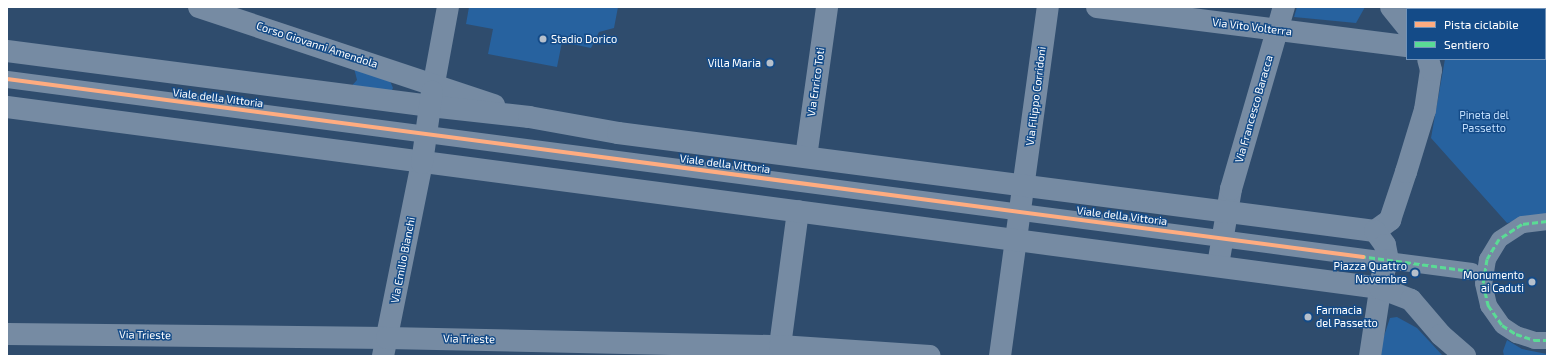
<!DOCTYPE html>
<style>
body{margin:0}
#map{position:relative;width:1554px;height:363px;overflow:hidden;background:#2f4c6d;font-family:"Exo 2",sans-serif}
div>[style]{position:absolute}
.green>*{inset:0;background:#27629f}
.pedestrian>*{height:17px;margin:-8.5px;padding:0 8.5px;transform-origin:8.5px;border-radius:8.5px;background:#768ba3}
.minor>*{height:22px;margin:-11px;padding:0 11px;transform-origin:11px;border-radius:11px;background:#768ba3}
.tertiary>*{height:22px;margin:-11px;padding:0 11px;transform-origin:11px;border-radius:11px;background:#768ba3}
.quiet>*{height:3px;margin-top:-1.5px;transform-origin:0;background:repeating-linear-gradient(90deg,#5adb95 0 6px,transparent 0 9px)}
.cycleway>*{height:4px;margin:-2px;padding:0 2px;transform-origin:2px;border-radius:2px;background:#ffac80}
.dots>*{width:11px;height:11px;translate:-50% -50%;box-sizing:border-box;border:2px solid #144b88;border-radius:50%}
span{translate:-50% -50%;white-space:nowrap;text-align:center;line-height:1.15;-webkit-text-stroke:3px #144b88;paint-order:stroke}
.street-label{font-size:11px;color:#fff}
.poi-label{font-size:11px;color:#fff}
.left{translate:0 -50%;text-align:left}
.right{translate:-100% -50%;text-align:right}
.park-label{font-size:11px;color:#c0ddfb}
.frame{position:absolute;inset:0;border:8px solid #fff;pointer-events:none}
.legend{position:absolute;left:1406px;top:8px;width:140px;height:52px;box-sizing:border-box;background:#144b88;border:1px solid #7293b8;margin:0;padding:5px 7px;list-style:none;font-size:12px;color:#fff}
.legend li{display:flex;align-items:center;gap:8px;height:20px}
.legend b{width:20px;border:1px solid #7293b8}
</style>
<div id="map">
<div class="green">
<div style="clip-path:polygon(469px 7px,618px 7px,614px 28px,599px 32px,591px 48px,562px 42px,557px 67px,488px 54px,493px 29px,466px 24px)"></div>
<div style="clip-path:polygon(1297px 7px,1365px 7px,1356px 23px,1294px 17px)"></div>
<div style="clip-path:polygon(1421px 7px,1547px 7px,1547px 214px,1507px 223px,1431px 138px,1445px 59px,1545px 59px,1545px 9px)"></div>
<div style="clip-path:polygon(354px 68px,390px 81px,393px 88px,391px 92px,348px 90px,357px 80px)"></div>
<div style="clip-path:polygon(1397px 317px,1417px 328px,1443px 356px,1381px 356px,1382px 342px,1390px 318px)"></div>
<div style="clip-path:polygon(1507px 340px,1522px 349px,1547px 354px,1547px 356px,1504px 356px,1503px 351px)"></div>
</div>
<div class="pedestrian">
<div style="left:1452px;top:9px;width:2px;rotate:-63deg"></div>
<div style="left:7px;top:79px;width:1477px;rotate:7.47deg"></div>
<div style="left:1547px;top:221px;width:25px;rotate:173deg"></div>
<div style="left:1522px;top:224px;width:27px;rotate:147deg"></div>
<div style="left:1499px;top:239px;width:23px;rotate:121deg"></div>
<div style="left:1487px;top:259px;width:24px;rotate:99deg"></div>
<div style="left:1483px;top:283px;width:23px;rotate:77deg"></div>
<div style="left:1488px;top:305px;width:24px;rotate:55deg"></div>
<div style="left:1502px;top:325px;width:17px;rotate:33deg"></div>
<div style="left:1516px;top:334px;width:19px;rotate:18deg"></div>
<div style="left:1534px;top:340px;width:13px"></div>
</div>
<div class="minor">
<div style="left:1097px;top:7px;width:312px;rotate:7.2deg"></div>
<div style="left:1391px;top:7px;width:26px;rotate:51deg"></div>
<div style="left:434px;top:83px;width:77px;rotate:-79.6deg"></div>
<div style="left:806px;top:157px;width:151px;rotate:-82deg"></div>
<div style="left:1375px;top:231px;width:19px;rotate:-36deg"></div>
<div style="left:1390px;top:220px;width:51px;rotate:-71.6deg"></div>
<div style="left:1406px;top:172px;width:65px;rotate:-73deg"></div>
<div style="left:1425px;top:110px;width:40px;rotate:-81.5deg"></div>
<div style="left:1431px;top:70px;width:11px;rotate:-105deg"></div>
<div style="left:1218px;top:265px;width:77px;rotate:-80.3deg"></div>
<div style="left:1231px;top:189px;width:190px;rotate:-73.8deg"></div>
<div style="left:780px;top:346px;width:136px;rotate:-82.4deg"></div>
<div style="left:383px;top:356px;width:197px;rotate:-78.6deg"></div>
<div style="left:1000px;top:356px;width:352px;rotate:-82.2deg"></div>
</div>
<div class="tertiary">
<div style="left:199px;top:7px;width:311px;rotate:18.4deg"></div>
<div style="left:7px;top:51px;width:427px;rotate:7.4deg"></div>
<div style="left:430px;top:106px;width:100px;rotate:6.3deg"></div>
<div style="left:529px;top:117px;width:90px;rotate:10.2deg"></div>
<div style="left:618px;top:133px;width:763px;rotate:7.38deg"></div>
<div style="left:1375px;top:231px;width:17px;rotate:54deg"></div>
<div style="left:1385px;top:245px;width:15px;rotate:79deg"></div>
<div style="left:1388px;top:260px;width:18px;rotate:109deg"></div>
<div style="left:1382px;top:277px;width:80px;rotate:98.6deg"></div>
<div style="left:7px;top:107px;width:1385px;rotate:7.51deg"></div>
<div style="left:1380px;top:288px;width:33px;rotate:21deg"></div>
<div style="left:1411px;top:300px;width:46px;rotate:49.4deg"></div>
<div style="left:1441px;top:335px;width:32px;rotate:41deg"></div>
<div style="left:422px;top:163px;width:72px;rotate:-82deg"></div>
<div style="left:7px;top:334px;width:380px;rotate:0.6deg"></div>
<div style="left:387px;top:338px;width:393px;rotate:1.2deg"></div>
<div style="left:780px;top:346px;width:150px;rotate:3.8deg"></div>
</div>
<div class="quiet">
<div style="left:1452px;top:9px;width:2px;rotate:-63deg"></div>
<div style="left:1547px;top:221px;width:25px;rotate:173deg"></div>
<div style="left:1522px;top:224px;width:27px;rotate:147deg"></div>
<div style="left:1499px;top:239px;width:23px;rotate:121deg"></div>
<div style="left:1487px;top:259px;width:24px;rotate:99deg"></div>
<div style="left:1483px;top:283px;width:23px;rotate:77deg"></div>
<div style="left:1488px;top:305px;width:24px;rotate:55deg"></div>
<div style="left:1502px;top:325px;width:17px;rotate:33deg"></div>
<div style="left:1516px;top:334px;width:19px;rotate:18deg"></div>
<div style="left:1534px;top:340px;width:13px"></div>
<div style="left:1360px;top:256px;width:112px;rotate:7.7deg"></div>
</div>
<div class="cycleway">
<div style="left:7px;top:79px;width:1368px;rotate:7.48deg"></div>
</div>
<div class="dots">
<div style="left:543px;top:39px;background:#b6c0cc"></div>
<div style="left:770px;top:63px;background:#b6c0cc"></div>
<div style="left:1415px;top:273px;background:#b6c0cc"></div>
<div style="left:1532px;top:282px;background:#b6c0cc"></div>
<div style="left:1308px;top:317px;background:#b6c0cc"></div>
</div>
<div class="street-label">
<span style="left:1252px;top:27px;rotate:7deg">Via Vito Volterra</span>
<span style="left:317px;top:45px;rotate:18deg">Corso Giovanni Amendola</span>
<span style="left:816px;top:82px;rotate:-82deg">Via Enrico Toti</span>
<span style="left:1036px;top:96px;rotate:-83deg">Via Filippo Corridoni</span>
<span style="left:218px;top:98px;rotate:7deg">Viale della Vittoria</span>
<span style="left:1254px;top:109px;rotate:-74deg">Via Francesco Baracca</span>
<span style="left:725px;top:164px;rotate:7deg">Viale della Vittoria</span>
<span style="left:1122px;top:216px;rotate:7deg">Viale della Vittoria</span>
<span style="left:403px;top:260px;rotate:-79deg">Via Emilio Bianchi</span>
<span style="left:145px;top:335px;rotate:1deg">Via Trieste</span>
<span style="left:469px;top:339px;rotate:1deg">Via Trieste</span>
</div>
<div class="poi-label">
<span class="left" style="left:551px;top:39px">Stadio Dorico</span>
<span class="right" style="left:761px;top:63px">Villa Maria</span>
<span class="right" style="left:1407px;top:273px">Piazza Quattro<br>Novembre</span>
<span class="right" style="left:1524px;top:282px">Monumento<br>ai Caduti</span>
<span class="left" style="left:1316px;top:317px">Farmacia<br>del Passetto</span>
</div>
<div class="park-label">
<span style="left:1484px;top:122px">Pineta del<br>Passetto</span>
</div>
<div class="frame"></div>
<ul class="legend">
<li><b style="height:5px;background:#ffac80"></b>Pista ciclabile</li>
<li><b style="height:5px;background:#5adb95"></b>Sentiero</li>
</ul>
</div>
